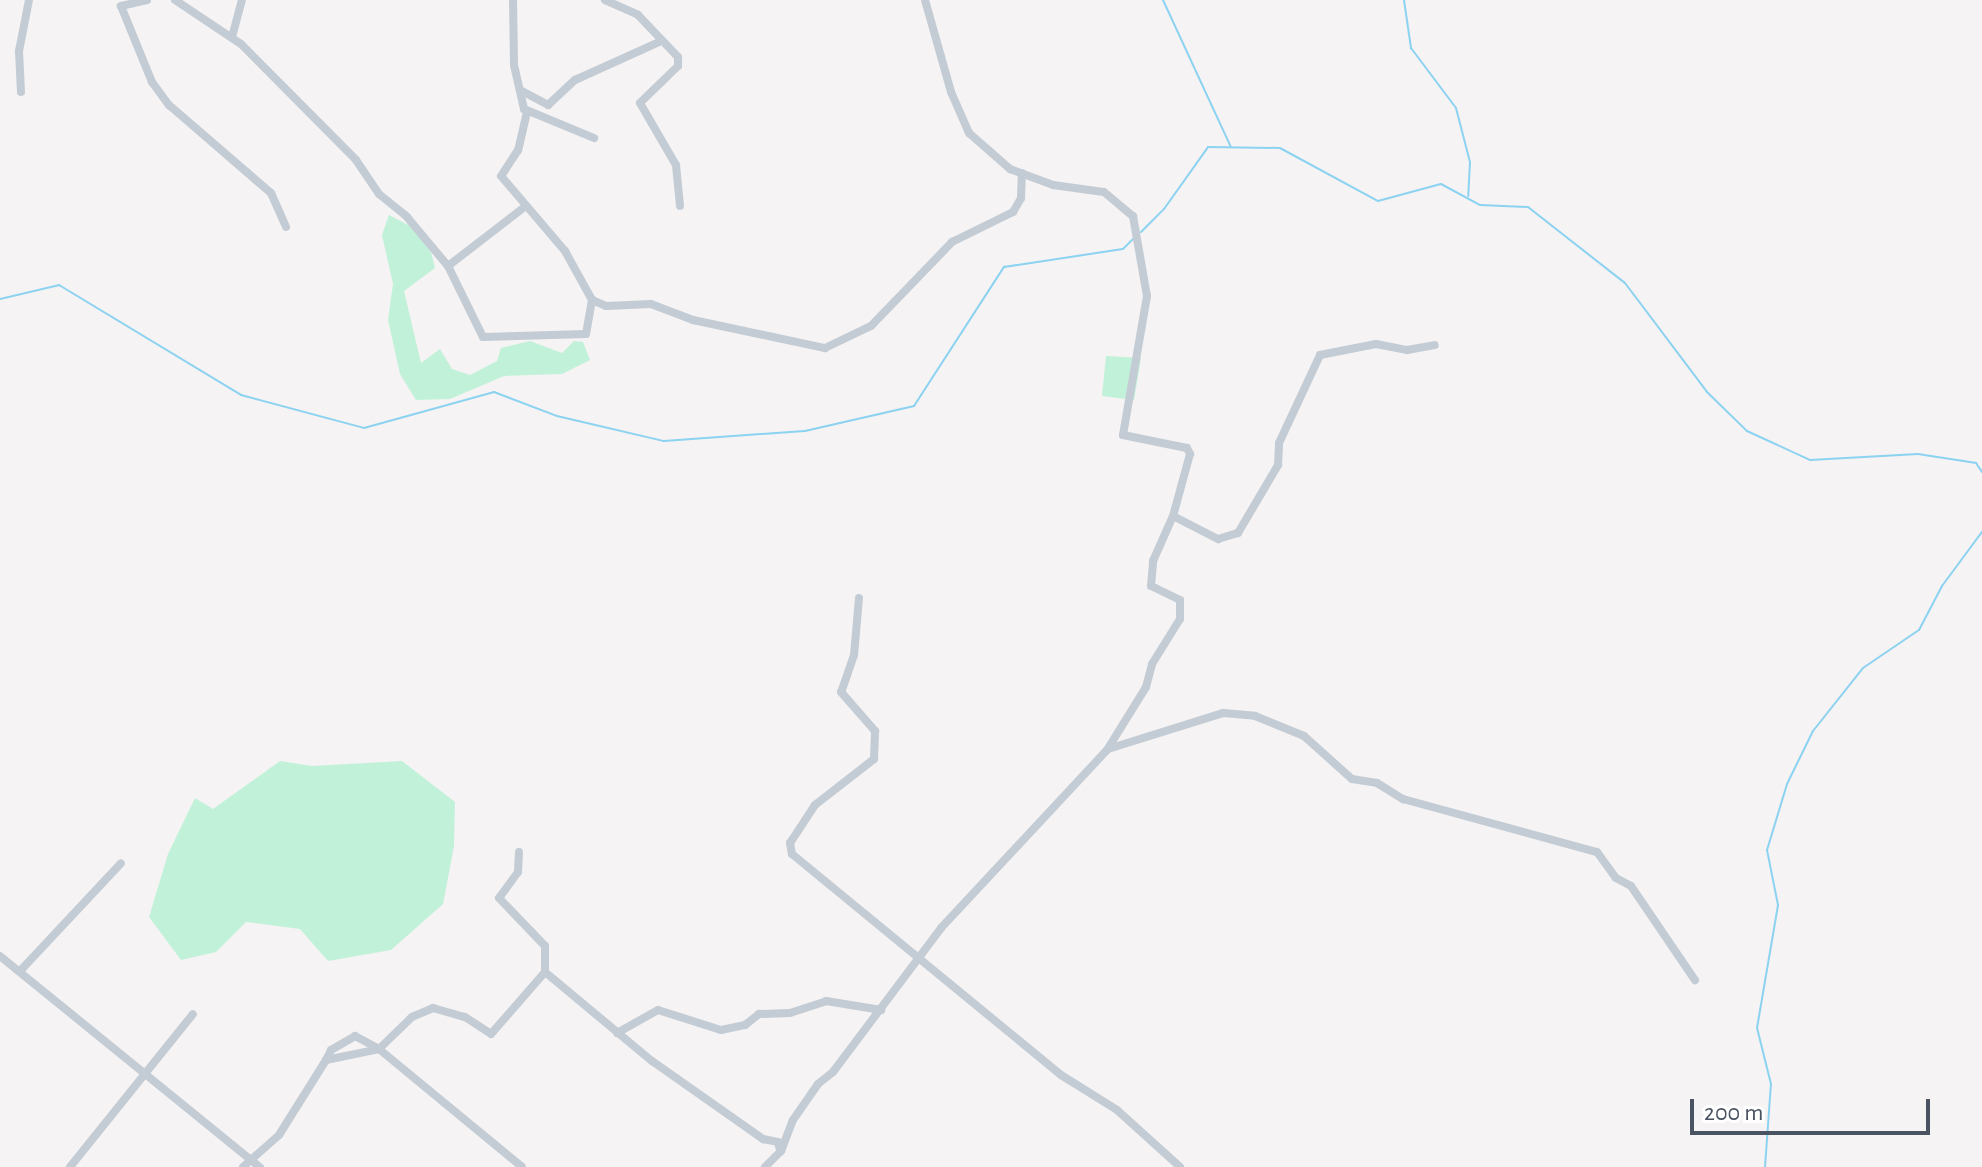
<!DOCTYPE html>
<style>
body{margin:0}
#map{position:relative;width:1982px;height:1167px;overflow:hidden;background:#f5f3f3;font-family:"Alegreya Sans",sans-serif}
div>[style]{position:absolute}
.green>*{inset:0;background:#c1f2d9}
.stream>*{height:2px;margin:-1px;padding:0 1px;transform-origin:1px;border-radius:1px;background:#8cd2f1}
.minor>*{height:8px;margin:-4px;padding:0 4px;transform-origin:4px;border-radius:4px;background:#c3cbd4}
span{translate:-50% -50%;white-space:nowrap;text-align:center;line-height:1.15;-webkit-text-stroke:6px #fff;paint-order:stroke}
.scale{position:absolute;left:1690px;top:1099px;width:240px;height:36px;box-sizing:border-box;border:4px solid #495361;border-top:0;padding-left:10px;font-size:24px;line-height:28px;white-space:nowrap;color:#495361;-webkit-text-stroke:6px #fff;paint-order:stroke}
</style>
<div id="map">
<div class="green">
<div style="clip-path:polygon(389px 215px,412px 227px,431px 252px,435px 268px,404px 291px,421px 363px,440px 349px,452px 369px,470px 375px,497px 361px,501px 348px,530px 341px,562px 353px,574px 341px,583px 342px,590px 360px,562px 374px,504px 376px,450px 399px,416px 400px,400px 374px,388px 320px,393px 284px,382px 235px)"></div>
<div style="clip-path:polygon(1106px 356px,1141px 358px,1134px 400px,1102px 396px)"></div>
<div style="clip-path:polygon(280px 761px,312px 766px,402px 761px,455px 802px,454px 846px,443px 904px,391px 950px,328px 961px,300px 929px,246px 922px,216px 952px,181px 960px,149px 917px,168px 854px,195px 798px,213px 809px)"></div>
</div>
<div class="stream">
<div style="left:1163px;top:0;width:162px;rotate:65.2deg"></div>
<div style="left:1404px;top:0;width:49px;rotate:81.7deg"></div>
<div style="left:1411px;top:48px;width:75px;rotate:53.1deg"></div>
<div style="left:1456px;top:108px;width:56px;rotate:75.5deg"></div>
<div style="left:1470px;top:162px;width:34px;rotate:93deg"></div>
<div style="left:1141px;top:232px;width:33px;rotate:-45deg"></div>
<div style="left:1164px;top:209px;width:76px;rotate:-54.6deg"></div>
<div style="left:1208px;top:147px;width:72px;rotate:0.8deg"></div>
<div style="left:1280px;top:148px;width:111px;rotate:28.4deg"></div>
<div style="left:1378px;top:201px;width:65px;rotate:-15.1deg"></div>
<div style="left:1441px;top:184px;width:44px;rotate:28.3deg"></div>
<div style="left:1480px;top:205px;width:48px;rotate:2.4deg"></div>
<div style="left:1528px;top:207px;width:123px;rotate:38.1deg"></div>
<div style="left:1625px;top:283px;width:136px;rotate:53deg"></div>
<div style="left:1707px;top:392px;width:56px;rotate:44.3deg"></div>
<div style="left:1747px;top:431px;width:69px;rotate:24.7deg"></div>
<div style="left:1810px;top:460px;width:108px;rotate:-3.2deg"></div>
<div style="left:1918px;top:454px;width:59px;rotate:8.8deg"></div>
<div style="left:1976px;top:463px;width:11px;rotate:56deg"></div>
<div style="left:0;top:299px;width:61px;rotate:-13.3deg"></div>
<div style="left:59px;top:285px;width:213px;rotate:31.1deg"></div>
<div style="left:241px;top:395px;width:127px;rotate:15deg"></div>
<div style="left:364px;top:428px;width:135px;rotate:-15.5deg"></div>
<div style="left:494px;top:392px;width:67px;rotate:20.9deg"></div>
<div style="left:557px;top:416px;width:110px;rotate:13.2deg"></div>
<div style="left:664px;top:441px;width:141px;rotate:-4.1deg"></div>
<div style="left:805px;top:431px;width:112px;rotate:-12.9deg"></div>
<div style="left:914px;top:406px;width:166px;rotate:-57.1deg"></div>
<div style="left:1004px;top:267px;width:120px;rotate:-8.6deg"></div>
<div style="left:1123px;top:249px;width:14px;rotate:-45deg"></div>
<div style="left:1765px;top:1167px;width:83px;rotate:-85.9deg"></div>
<div style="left:1771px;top:1084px;width:58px;rotate:-104deg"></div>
<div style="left:1757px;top:1028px;width:125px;rotate:-80.3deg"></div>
<div style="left:1778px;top:905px;width:56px;rotate:-101.3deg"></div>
<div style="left:1767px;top:850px;width:69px;rotate:-73.1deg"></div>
<div style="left:1787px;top:784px;width:59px;rotate:-63.9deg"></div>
<div style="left:1813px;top:731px;width:80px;rotate:-51.6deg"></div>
<div style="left:1863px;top:668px;width:68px;rotate:-34.2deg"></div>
<div style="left:1919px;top:630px;width:50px;rotate:-62.4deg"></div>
<div style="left:1942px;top:586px;width:67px;rotate:-53.5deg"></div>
</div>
<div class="minor">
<div style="left:147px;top:0;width:27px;rotate:167deg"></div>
<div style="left:121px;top:6px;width:82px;rotate:67.8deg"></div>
<div style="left:152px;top:82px;width:29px;rotate:54deg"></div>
<div style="left:169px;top:105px;width:135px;rotate:40.8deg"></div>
<div style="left:271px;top:193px;width:37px;rotate:66deg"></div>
<div style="left:175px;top:0;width:79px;rotate:33.7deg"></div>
<div style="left:241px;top:44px;width:163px;rotate:45.2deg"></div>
<div style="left:356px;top:160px;width:41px;rotate:55.9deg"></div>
<div style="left:379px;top:194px;width:36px;rotate:39deg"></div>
<div style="left:407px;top:217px;width:64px;rotate:50.1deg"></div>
<div style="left:448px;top:266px;width:79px;rotate:63.8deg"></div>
<div style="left:483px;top:337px;width:103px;rotate:-1.7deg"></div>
<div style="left:586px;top:334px;width:35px;rotate:-80deg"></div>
<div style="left:513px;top:0;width:65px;rotate:89.1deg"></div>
<div style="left:514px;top:65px;width:45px;rotate:77.2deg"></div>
<div style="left:524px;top:109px;width:76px;rotate:22.5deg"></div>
<div style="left:605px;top:0;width:36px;rotate:24deg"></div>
<div style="left:638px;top:15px;width:58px;rotate:46.4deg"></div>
<div style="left:678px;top:57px;width:9px;rotate:90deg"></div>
<div style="left:678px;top:66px;width:53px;rotate:135.8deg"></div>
<div style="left:640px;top:103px;width:72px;rotate:59.9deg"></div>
<div style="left:676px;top:165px;width:41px;rotate:84.4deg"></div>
<div style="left:925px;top:0;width:96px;rotate:74.2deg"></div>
<div style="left:951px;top:92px;width:45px;rotate:66.3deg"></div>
<div style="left:969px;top:133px;width:55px;rotate:41.3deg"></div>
<div style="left:1010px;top:169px;width:46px;rotate:20.4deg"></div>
<div style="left:1053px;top:185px;width:51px;rotate:7.8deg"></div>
<div style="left:1104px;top:192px;width:38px;rotate:40deg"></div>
<div style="left:1133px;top:216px;width:81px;rotate:80.1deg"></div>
<div style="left:1147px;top:296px;width:141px;rotate:99.8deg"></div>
<div style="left:1123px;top:435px;width:65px;rotate:11.5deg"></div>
<div style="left:1187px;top:448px;width:7px;rotate:63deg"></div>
<div style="left:1190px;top:454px;width:64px;rotate:105.3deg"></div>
<div style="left:232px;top:37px;width:38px;rotate:-75deg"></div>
<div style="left:520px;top:90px;width:32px;rotate:28deg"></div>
<div style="left:548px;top:105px;width:37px;rotate:-43deg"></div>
<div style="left:575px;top:80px;width:92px;rotate:-24.3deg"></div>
<div style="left:21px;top:92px;width:41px;rotate:-92.8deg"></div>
<div style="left:19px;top:51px;width:52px;rotate:-78.9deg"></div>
<div style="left:527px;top:112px;width:39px;rotate:103deg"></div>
<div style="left:518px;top:150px;width:31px;rotate:123deg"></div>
<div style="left:501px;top:176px;width:99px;rotate:49.5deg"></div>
<div style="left:565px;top:251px;width:56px;rotate:61.1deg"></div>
<div style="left:592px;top:300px;width:15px;rotate:23deg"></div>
<div style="left:606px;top:306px;width:45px;rotate:-2.5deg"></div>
<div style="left:651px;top:304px;width:45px;rotate:20.9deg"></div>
<div style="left:693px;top:320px;width:135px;rotate:12deg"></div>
<div style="left:825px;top:348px;width:51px;rotate:-25.6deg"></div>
<div style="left:871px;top:326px;width:117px;rotate:-46deg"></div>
<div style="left:952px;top:242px;width:68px;rotate:-26.2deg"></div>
<div style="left:1013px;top:212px;width:16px;rotate:-60deg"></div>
<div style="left:1021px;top:198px;width:25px;rotate:-88deg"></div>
<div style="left:448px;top:266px;width:98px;rotate:-37.6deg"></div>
<div style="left:859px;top:598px;width:57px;rotate:95deg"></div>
<div style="left:854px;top:655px;width:39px;rotate:109deg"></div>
<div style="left:841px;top:692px;width:52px;rotate:48.9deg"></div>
<div style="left:875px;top:731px;width:28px;rotate:92deg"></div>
<div style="left:874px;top:759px;width:75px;rotate:142.1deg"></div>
<div style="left:815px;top:805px;width:45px;rotate:123.3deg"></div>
<div style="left:790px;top:843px;width:11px;rotate:80deg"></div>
<div style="left:792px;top:854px;width:348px;rotate:39.4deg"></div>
<div style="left:1061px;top:1075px;width:66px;rotate:32deg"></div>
<div style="left:1117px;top:1110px;width:85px;rotate:42.1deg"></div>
<div style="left:1108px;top:749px;width:121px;rotate:-17.4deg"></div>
<div style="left:1223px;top:713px;width:32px;rotate:5deg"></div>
<div style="left:1255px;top:716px;width:53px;rotate:22.2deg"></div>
<div style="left:1304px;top:736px;width:64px;rotate:41.9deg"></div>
<div style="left:1352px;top:779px;width:25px;rotate:9deg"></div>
<div style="left:1377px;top:783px;width:31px;rotate:32deg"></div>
<div style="left:1403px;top:799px;width:201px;rotate:15.3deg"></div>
<div style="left:1597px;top:852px;width:32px;rotate:54deg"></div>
<div style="left:1616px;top:878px;width:17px;rotate:28deg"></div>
<div style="left:1631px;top:886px;width:114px;rotate:55.8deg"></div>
<div style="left:519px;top:852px;width:20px;rotate:93deg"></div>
<div style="left:518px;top:872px;width:32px;rotate:126deg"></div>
<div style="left:499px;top:898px;width:66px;rotate:46.2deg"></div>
<div style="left:545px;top:946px;width:26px;rotate:90deg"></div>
<div style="left:545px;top:972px;width:139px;rotate:39.8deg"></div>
<div style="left:652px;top:1061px;width:136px;rotate:35.1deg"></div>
<div style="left:763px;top:1139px;width:15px;rotate:11deg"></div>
<div style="left:778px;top:1142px;width:8px;rotate:76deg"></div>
<div style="left:0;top:956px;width:335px;rotate:39.1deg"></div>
<div style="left:21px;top:970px;width:146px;rotate:-46.9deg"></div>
<div style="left:617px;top:1033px;width:47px;rotate:-29.3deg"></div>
<div style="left:658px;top:1010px;width:66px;rotate:17.6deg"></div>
<div style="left:721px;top:1030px;width:25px;rotate:-12deg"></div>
<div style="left:745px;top:1025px;width:18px;rotate:-38deg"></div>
<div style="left:759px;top:1014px;width:31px;rotate:-2deg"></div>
<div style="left:790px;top:1013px;width:38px;rotate:-18deg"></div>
<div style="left:826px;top:1001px;width:56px;rotate:9.3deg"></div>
<div style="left:326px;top:1060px;width:11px;rotate:-63deg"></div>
<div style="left:331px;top:1050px;width:28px;rotate:-30deg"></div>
<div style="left:355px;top:1036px;width:27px;rotate:28deg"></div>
<div style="left:379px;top:1049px;width:46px;rotate:-44.1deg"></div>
<div style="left:412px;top:1017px;width:23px;rotate:-23deg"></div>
<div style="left:433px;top:1008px;width:33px;rotate:16deg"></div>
<div style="left:465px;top:1017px;width:31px;rotate:33deg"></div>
<div style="left:491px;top:1034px;width:82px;rotate:-48.9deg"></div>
<div style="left:70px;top:1167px;width:196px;rotate:-51.2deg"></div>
<div style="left:243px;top:1167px;width:48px;rotate:-41.6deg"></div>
<div style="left:279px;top:1135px;width:89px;rotate:-57.9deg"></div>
<div style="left:326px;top:1060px;width:54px;rotate:-11.7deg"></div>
<div style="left:379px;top:1049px;width:185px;rotate:39.5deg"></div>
<div style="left:765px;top:1167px;width:23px;rotate:-45deg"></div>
<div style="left:781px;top:1151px;width:33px;rotate:-69deg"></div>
<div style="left:793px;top:1120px;width:44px;rotate:-55.2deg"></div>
<div style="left:818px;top:1084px;width:19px;rotate:-39deg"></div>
<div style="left:833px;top:1072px;width:180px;rotate:-53.1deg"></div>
<div style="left:941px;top:928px;width:243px;rotate:-47deg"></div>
<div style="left:1107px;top:750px;width:74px;rotate:-58.2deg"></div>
<div style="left:1146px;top:687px;width:24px;rotate:-75deg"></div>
<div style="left:1152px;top:664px;width:53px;rotate:-58.1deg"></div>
<div style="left:1180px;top:619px;width:19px;rotate:-90deg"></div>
<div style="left:1180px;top:600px;width:32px;rotate:-154deg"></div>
<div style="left:1151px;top:586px;width:25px;rotate:-85deg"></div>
<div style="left:1153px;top:561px;width:49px;rotate:-66deg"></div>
<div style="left:1173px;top:516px;width:51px;rotate:27.1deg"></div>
<div style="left:1218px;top:539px;width:21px;rotate:-17deg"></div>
<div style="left:1238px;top:533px;width:79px;rotate:-59.5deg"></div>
<div style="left:1278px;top:465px;width:22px;rotate:-87deg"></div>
<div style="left:1279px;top:443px;width:97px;rotate:-65deg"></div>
<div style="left:1320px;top:355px;width:57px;rotate:-11.1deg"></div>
<div style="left:1376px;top:344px;width:32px;rotate:11deg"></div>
<div style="left:1407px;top:350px;width:28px;rotate:-10deg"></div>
</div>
<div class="scale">200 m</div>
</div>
